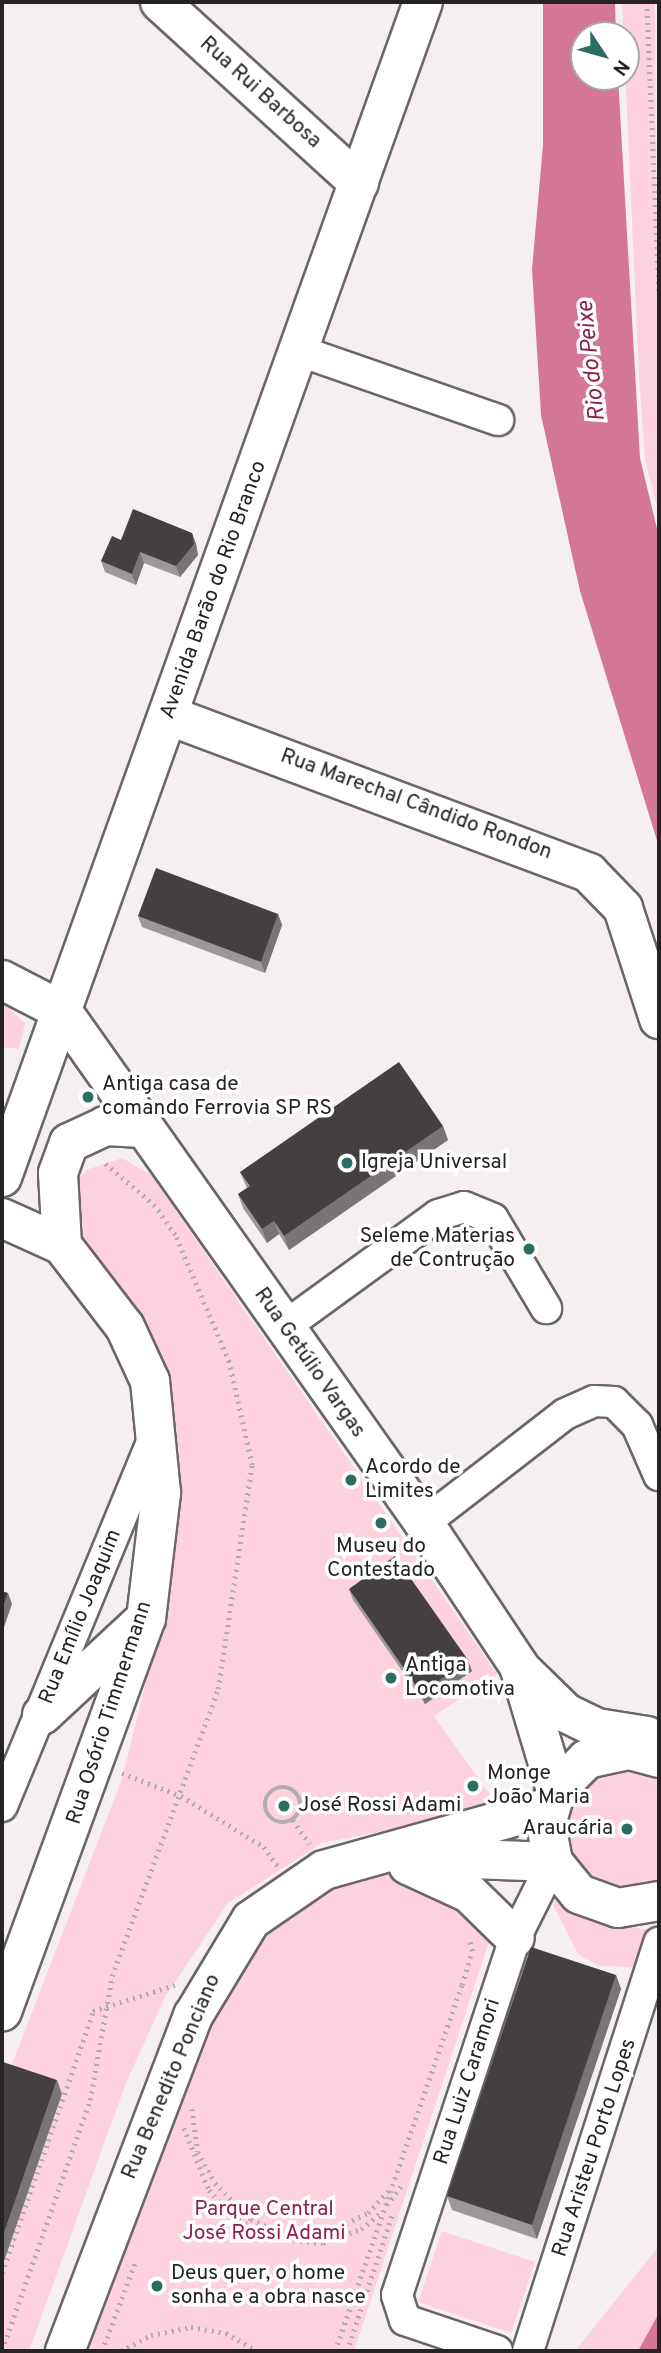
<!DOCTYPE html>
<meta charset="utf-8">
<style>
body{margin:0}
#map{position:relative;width:661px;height:2353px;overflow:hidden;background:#f5eff0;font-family:Overpass,sans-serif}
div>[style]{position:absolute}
.green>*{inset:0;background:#fdd2de}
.water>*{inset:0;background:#d47797}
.path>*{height:4.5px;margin-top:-2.25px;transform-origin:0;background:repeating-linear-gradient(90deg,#b1acad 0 2px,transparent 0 7px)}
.path>.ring{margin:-2.25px;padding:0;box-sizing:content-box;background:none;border:4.5px solid #b1acad;border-radius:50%}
.roads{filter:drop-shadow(2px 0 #6b6668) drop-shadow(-2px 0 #6b6668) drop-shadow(0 2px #6b6668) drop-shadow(0 -2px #6b6668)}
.minor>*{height:30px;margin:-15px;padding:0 15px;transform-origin:15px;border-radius:15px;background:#fff}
.major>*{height:38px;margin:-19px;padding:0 19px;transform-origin:19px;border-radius:19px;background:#fff}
.wall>*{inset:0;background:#9c9798}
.shaded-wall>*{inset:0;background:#797476}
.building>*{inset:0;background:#443f41}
.dots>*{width:19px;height:19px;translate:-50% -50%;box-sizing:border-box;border:4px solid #fff;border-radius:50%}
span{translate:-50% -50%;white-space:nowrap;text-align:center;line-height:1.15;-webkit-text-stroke:7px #fff;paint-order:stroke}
.street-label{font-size:21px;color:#252324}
.poi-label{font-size:21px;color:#252324}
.left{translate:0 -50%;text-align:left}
.right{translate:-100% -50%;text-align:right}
.park-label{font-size:21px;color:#8e1f50}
.water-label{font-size:23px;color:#8c1e4f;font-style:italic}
.frame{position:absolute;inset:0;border:4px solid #252324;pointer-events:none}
.north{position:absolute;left:570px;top:21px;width:70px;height:70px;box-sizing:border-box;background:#fff;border:2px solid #a8a7a7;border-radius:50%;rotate:126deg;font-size:19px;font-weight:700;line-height:28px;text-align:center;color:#252324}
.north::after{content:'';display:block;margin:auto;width:24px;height:32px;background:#296e61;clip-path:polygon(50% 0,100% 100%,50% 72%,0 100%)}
</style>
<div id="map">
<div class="green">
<div style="clip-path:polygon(622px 2px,655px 2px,659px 516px,645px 459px,639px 376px)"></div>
<div style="clip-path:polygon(2px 1002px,25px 1023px,19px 1049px,2px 1047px)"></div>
<div style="clip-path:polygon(122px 1158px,151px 1175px,497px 1674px,434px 1716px,499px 1808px,322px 1843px,228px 1903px,165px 1997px,126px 2083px,29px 2351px,2px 2351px,2px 2090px,122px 1779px,173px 1571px,177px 1431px,166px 1378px,124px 1289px,78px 1237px,73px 1186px,86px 1170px)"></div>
<div style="clip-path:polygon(622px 1764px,659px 1775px,659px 1882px,638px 1891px,596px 1886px,567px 1856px,562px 1815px,583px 1779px)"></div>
<div style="clip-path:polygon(387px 1869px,420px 1875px,491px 1936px,354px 2351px,81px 2351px,233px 1961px,308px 1888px)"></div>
<div style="clip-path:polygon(559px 1898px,610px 1923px,648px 1930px,636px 1967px,599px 1966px,578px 1954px,552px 1903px)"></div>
<div style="clip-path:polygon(442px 2231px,535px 2262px,511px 2333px,418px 2302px)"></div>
<div style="clip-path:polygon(659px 2246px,659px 2313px,638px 2351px,575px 2351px)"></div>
</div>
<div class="water">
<div style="clip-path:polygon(543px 2px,615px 2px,616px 35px,584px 35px,584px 77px,618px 77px,640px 458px,659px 537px,659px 847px,580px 591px,541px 415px,532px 269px,543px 145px)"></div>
<div style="clip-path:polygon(659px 2313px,659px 2351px,638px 2351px)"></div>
</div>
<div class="path">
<div style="left:647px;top:2px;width:289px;rotate:87.6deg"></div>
<div style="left:122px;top:1773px;width:63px;rotate:21.3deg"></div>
<div style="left:181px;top:1796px;width:97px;rotate:31.6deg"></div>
<div style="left:264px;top:1847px;width:24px;rotate:54deg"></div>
<div class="ring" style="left:265px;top:1787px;width:31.5px;height:31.5px"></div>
<div style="left:293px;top:1820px;width:29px;rotate:55deg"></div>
<div style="left:192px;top:2109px;width:43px;rotate:82.1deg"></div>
<div style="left:198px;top:2152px;width:35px;rotate:61deg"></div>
<div style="left:215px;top:2183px;width:51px;rotate:45deg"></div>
<div style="left:251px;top:2219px;width:23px;rotate:25deg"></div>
<div style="left:272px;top:2229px;width:55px;rotate:4.2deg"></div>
<div style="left:327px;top:2233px;width:46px;rotate:-26deg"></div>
<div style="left:368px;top:2213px;width:30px;rotate:-48deg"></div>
<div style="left:184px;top:2128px;width:67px;rotate:68deg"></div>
<div style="left:209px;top:2190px;width:35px;rotate:47deg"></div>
<div style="left:233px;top:2216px;width:45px;rotate:29.4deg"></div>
<div style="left:272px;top:2238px;width:51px;rotate:5.6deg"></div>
<div style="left:323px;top:2243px;width:40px;rotate:-20.2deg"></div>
<div style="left:361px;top:2229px;width:27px;rotate:-39deg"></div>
<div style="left:387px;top:2205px;width:27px;rotate:-54deg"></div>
<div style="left:2px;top:2273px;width:277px;rotate:-70.8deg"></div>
<div style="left:93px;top:2011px;width:86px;rotate:-17.6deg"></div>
<div style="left:2px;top:2350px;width:265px;rotate:-70.6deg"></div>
<div style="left:90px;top:2100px;width:126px;rotate:-79.9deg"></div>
<div style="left:112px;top:1976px;width:306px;rotate:-69.7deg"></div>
<div style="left:218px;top:1689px;width:227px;rotate:-81.4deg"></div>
<div style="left:252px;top:1465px;width:106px;rotate:-102.6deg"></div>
<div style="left:229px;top:1362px;width:138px;rotate:-113deg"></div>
<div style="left:175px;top:1235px;width:35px;rotate:-125deg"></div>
<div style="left:155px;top:1206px;width:70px;rotate:-139.7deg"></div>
<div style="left:102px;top:2351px;width:97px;rotate:-69.5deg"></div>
<div style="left:121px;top:2351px;width:34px;rotate:-28deg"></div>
<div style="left:151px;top:2335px;width:41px;rotate:-11.3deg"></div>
<div style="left:191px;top:2327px;width:36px;rotate:10deg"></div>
<div style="left:226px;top:2333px;width:36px;rotate:30deg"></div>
<div style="left:335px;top:2351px;width:387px;rotate:-70.9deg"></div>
<div style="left:462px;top:1985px;width:35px;rotate:-74deg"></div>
<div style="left:472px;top:1951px;width:14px;rotate:-102deg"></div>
<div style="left:347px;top:2351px;width:146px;rotate:-71.7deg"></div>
</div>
<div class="roads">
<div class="minor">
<div style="left:300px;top:351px;width:210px;rotate:19.2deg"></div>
<div style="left:284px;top:1327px;width:190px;rotate:-36deg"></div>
<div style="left:438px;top:1215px;width:27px;rotate:-17deg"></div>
<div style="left:464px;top:1207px;width:31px;rotate:22deg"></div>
<div style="left:493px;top:1219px;width:104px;rotate:59.2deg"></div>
<div style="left:424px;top:1523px;width:178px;rotate:-37.7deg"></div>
<div style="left:565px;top:1414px;width:32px;rotate:-24deg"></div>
<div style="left:594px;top:1401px;width:20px;rotate:3deg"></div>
<div style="left:614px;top:1402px;width:33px;rotate:45deg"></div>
<div style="left:637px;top:1425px;width:55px;rotate:66.3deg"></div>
<div style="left:2px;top:1806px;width:402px;rotate:-67.6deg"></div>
<div style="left:497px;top:2351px;width:97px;rotate:-161.4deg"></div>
<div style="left:405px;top:2320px;width:26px;rotate:-108deg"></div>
<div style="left:397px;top:2295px;width:376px;rotate:-71.7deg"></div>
<div style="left:515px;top:1938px;width:85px;rotate:-63.4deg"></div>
<div style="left:528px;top:2351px;width:429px;rotate:-72.2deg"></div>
</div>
<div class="major">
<div style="left:160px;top:2px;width:269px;rotate:42.3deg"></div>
<div style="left:170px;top:716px;width:447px;rotate:20.5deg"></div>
<div style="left:589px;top:873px;width:49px;rotate:45.8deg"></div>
<div style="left:623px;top:908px;width:117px;rotate:72deg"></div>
<div style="left:2px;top:980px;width:68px;rotate:27.3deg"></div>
<div style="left:62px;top:1011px;width:627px;rotate:54.74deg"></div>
<div style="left:424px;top:1523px;width:172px;rotate:56.4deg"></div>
<div style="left:519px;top:1666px;width:129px;rotate:73.4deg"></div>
<div style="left:2px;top:1177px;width:1248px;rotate:-70.29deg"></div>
<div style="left:2px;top:1218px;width:66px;rotate:24.2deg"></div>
<div style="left:62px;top:1245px;width:103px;rotate:52.5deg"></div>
<div style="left:125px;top:1327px;width:60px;rotate:65.2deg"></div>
<div style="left:150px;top:1381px;width:113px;rotate:84.4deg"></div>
<div style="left:161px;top:1493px;width:126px;rotate:96.8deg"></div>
<div style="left:146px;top:1618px;width:419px;rotate:110.1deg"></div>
<div style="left:62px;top:1245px;width:72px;rotate:-93.2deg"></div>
<div style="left:58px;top:1173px;width:32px;rotate:-70deg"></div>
<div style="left:69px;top:1143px;width:40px;rotate:-25deg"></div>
<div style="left:105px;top:1126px;width:37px;rotate:3deg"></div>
<div style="left:525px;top:1673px;width:57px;rotate:44.3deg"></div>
<div style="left:566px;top:1713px;width:34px;rotate:26deg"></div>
<div style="left:597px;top:1728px;width:51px;rotate:9.1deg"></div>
<div style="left:42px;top:1715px;width:134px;rotate:-42.9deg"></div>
<div style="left:659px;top:1758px;width:31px;rotate:-165deg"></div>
<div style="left:629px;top:1750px;width:43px;rotate:167.9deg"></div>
<div style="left:587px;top:1759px;width:44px;rotate:135deg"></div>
<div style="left:556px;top:1790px;width:36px;rotate:106deg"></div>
<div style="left:546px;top:1825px;width:38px;rotate:79deg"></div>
<div style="left:553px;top:1862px;width:41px;rotate:50.9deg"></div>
<div style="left:579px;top:1894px;width:41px;rotate:19.7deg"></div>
<div style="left:618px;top:1908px;width:42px;rotate:-9.7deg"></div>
<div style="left:408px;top:1864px;width:37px;rotate:-9deg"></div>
<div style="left:445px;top:1858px;width:108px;rotate:2.1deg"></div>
<div style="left:408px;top:1865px;width:67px;rotate:24.7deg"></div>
<div style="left:469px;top:1893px;width:64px;rotate:44.4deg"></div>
<div style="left:65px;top:2351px;width:359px;rotate:-69.1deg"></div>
<div style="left:193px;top:2016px;width:112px;rotate:-58.9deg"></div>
<div style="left:251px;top:1920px;width:88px;rotate:-34.4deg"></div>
<div style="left:324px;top:1870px;width:234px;rotate:-15.6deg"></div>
</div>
</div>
<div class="wall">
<div style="clip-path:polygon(192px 533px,196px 544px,198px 555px,180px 577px,144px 563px,136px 585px,105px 572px,101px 561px,121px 540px)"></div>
<div style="clip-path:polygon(278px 914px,282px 925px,265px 973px,142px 927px,138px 916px)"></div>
<div style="clip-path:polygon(443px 1126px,448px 1140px,289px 1250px,279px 1234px,267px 1243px,243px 1208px,238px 1194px,247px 1188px,240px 1172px)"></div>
<div style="clip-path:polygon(349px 1589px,472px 1671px,425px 1704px,353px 1600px)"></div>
<div style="clip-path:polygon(616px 1975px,621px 1989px,537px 2239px,452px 2210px,447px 2196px)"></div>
</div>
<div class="shaded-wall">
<div style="clip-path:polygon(192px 533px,196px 544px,198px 555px,180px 577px,176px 566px)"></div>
<div style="clip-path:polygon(140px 552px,144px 563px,136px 585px,132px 574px)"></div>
<div style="clip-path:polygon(278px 914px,282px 925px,265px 973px,261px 962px)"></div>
<div style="clip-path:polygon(443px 1126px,448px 1140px,289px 1250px,284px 1236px)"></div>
<div style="clip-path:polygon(274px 1221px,279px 1234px,267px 1243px,262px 1229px)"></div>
<div style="clip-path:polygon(8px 1593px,12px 1604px,2px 1633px,2px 1611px)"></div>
<div style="clip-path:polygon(468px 1660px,472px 1671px,425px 1704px,421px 1693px)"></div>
<div style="clip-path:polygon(616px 1975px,621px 1989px,537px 2239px,532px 2225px)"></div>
<div style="clip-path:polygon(57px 2080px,62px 2094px,2px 2267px,2px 2239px)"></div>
</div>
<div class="building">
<div style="clip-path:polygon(133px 509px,192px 533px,194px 544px,176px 566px,140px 552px,132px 574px,101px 561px,112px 536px,121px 540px)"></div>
<div style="clip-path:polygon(156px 868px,278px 914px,261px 962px,138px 916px)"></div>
<div style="clip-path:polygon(399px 1062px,443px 1126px,284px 1236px,274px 1221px,262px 1229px,238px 1194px,250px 1186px,240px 1172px)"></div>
<div style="clip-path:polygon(395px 1556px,468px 1660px,421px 1693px,349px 1589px)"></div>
<div style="clip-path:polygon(2px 1591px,8px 1593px,2px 1611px)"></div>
<div style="clip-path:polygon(531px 1947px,616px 1975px,532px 2225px,447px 2196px)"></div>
<div style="clip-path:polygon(3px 2062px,57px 2080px,2px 2239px,2px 2067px)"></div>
</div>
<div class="dots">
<div style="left:88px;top:1097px;background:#296e61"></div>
<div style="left:347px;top:1163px;background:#296e61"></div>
<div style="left:529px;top:1249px;background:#296e61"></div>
<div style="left:351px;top:1480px;background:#296e61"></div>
<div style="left:381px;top:1523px;background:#296e61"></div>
<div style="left:391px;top:1678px;background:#296e61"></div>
<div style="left:473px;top:1786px;background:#296e61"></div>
<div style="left:284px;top:1806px;background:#296e61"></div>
<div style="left:627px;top:1829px;background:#296e61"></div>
<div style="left:157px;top:2286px;background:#296e61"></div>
</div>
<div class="street-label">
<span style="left:260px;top:93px;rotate:42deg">Rua Rui Barbosa</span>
<span style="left:214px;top:590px;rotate:-70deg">Avenida Barão do Rio Branco</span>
<span style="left:416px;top:805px;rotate:20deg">Rua Marechal Cândido Rondon</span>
<span style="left:309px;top:1363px;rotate:55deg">Rua Getúlio Vargas</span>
<span style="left:81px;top:1617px;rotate:-68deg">Rua Emílio Joaquim</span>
<span style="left:110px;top:1713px;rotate:-72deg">Rua Osório Timmermann</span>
<span style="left:172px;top:2077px;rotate:-67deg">Rua Benedito Ponciano</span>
<span style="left:468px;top:2082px;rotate:-72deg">Rua Luiz Caramori</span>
<span style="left:595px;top:2148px;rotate:-72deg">Rua Aristeu Porto Lopes</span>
</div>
<div class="poi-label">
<span class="left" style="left:102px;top:1097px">Antiga casa de<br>comando Ferrovia SP RS</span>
<span class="left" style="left:361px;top:1163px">Igreja Universal</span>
<span class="right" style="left:515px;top:1249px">Seleme Materias<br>de Contrução</span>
<span class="left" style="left:365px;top:1480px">Acordo de<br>Limites</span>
<span style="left:381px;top:1559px">Museu do<br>Contestado</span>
<span class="left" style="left:405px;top:1678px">Antiga<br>Locomotiva</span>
<span class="left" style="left:487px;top:1786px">Monge<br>João Maria</span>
<span class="left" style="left:298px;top:1806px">José Rossi Adami</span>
<span class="right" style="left:613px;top:1829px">Araucária</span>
<span class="left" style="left:171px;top:2286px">Deus quer, o home<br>sonha e a obra nasce</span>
</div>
<div class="park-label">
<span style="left:264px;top:2222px">Parque Central<br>José Rossi Adami</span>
</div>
<div class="water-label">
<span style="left:593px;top:361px;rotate:-96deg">Rio do Peixe</span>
</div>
<div class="frame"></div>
<div class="north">N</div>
</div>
